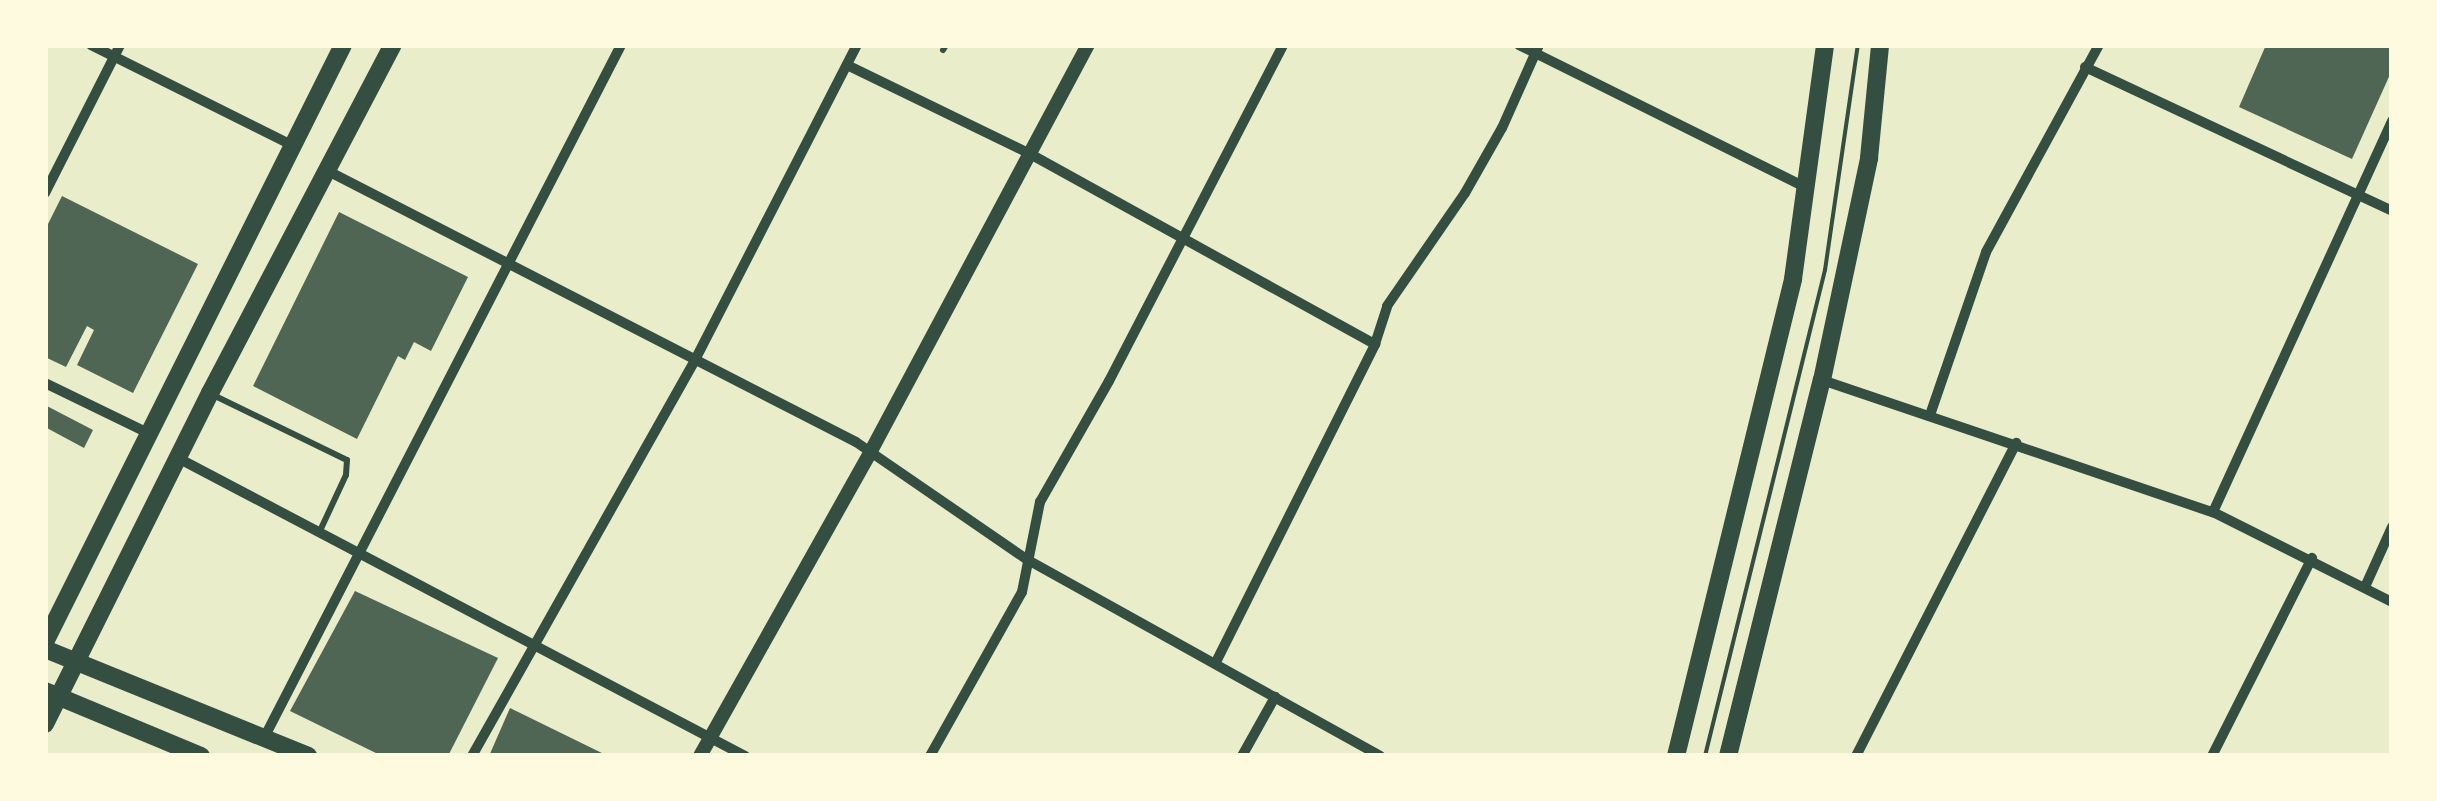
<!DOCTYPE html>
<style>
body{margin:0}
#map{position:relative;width:2437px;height:801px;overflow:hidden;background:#e9edc9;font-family:Lora,serif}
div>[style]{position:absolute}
.building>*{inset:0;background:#4f6655}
.path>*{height:4px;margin:-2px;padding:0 2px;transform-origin:2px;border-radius:2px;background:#344e41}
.service>*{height:6px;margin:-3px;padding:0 3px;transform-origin:3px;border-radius:3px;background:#344e41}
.minor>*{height:10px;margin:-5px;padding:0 5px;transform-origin:5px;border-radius:5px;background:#344e41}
.tertiary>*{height:14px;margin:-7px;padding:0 7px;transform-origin:7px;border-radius:7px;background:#344e41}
.primary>*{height:18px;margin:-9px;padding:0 9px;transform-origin:9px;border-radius:9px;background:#344e41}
span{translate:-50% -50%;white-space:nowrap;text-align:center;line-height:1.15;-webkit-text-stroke:8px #fefae0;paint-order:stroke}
.frame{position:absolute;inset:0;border:48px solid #fefae0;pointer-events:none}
</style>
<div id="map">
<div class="building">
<div style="clip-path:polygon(2266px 45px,2392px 45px,2392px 70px,2352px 159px,2239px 107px)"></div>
<div style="clip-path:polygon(62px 196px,198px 264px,133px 393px,77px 365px,94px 330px,87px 326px,66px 367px,45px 357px,45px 230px)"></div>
<div style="clip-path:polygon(339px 212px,468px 277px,431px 351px,414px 342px,405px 360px,398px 356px,357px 439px,253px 386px)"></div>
<div style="clip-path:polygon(45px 405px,93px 430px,84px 448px,45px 427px)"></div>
<div style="clip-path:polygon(355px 591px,498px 658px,448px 756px,382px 756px,290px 711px)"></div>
<div style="clip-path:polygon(510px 708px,608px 756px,489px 756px)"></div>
</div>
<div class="path">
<div style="left:1705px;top:756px;width:501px;rotate:-76.13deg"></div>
<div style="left:1825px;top:270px;width:227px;rotate:-81.7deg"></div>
</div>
<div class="service">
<div style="left:943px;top:50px;width:6px;rotate:-59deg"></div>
<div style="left:211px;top:394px;width:151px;rotate:25.9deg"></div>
<div style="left:347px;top:460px;width:15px;rotate:94deg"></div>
<div style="left:346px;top:475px;width:64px;rotate:115deg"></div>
</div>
<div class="minor">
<div style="left:91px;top:45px;width:225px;rotate:26.5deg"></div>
<div style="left:1519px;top:45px;width:322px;rotate:26.4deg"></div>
<div style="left:847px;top:65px;width:206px;rotate:25.9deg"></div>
<div style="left:1032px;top:155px;width:392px;rotate:28.9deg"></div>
<div style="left:2085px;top:67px;width:339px;rotate:25.1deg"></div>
<div style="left:328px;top:171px;width:593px;rotate:27.17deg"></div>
<div style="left:856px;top:442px;width:209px;rotate:34.5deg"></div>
<div style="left:1028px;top:560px;width:403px;rotate:29.1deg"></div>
<div style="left:45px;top:193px;width:166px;rotate:-63.1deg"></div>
<div style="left:1822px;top:380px;width:413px;rotate:18.7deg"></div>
<div style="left:2213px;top:512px;width:200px;rotate:26.7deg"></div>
<div style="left:45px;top:383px;width:114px;rotate:25.9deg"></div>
<div style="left:1930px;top:415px;width:172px;rotate:-71deg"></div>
<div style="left:1986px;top:252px;width:236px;rotate:-61.4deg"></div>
<div style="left:178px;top:458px;width:641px;rotate:27.73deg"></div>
<div style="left:2213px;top:512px;width:430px;rotate:-65.4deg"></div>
<div style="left:2365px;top:587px;width:66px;rotate:-65.8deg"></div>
<div style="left:1216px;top:662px;width:356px;rotate:-63.4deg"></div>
<div style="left:1375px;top:344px;width:40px;rotate:-72deg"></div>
<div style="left:1387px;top:306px;width:137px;rotate:-55.4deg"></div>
<div style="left:1465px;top:193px;width:75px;rotate:-60.4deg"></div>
<div style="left:1502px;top:128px;width:91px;rotate:-66deg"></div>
<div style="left:264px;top:738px;width:780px;rotate:-62.74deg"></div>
<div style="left:472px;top:756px;width:454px;rotate:-60.6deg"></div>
<div style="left:695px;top:360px;width:354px;rotate:-62.8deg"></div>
<div style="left:930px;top:756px;width:188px;rotate:-60.7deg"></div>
<div style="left:1022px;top:592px;width:92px;rotate:-78.7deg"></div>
<div style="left:1040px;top:502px;width:139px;rotate:-60.3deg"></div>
<div style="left:1109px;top:381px;width:378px;rotate:-62.6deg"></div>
<div style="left:1242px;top:756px;width:68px;rotate:-60.8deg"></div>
<div style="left:1856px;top:756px;width:352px;rotate:-62.9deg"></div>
<div style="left:2212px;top:756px;width:222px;rotate:-63.2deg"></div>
</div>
<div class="tertiary">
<div style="left:700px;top:756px;width:350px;rotate:-60.7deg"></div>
<div style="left:871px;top:451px;width:460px;rotate:-61.9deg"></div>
</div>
<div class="primary">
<div style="left:45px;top:642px;width:667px;rotate:-63.47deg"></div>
<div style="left:45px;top:649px;width:284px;rotate:22.1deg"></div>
<div style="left:45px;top:691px;width:169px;rotate:22.6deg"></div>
<div style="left:45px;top:724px;width:370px;rotate:-63.5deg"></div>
<div style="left:210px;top:393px;width:393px;rotate:-62.3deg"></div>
<div style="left:1676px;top:756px;width:491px;rotate:-76.2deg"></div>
<div style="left:1793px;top:279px;width:236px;rotate:-82.2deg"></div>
<div style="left:1728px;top:756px;width:388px;rotate:-76deg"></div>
<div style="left:1822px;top:380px;width:227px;rotate:-78deg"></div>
<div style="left:1869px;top:158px;width:114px;rotate:-84.4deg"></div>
</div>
<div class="frame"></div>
</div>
